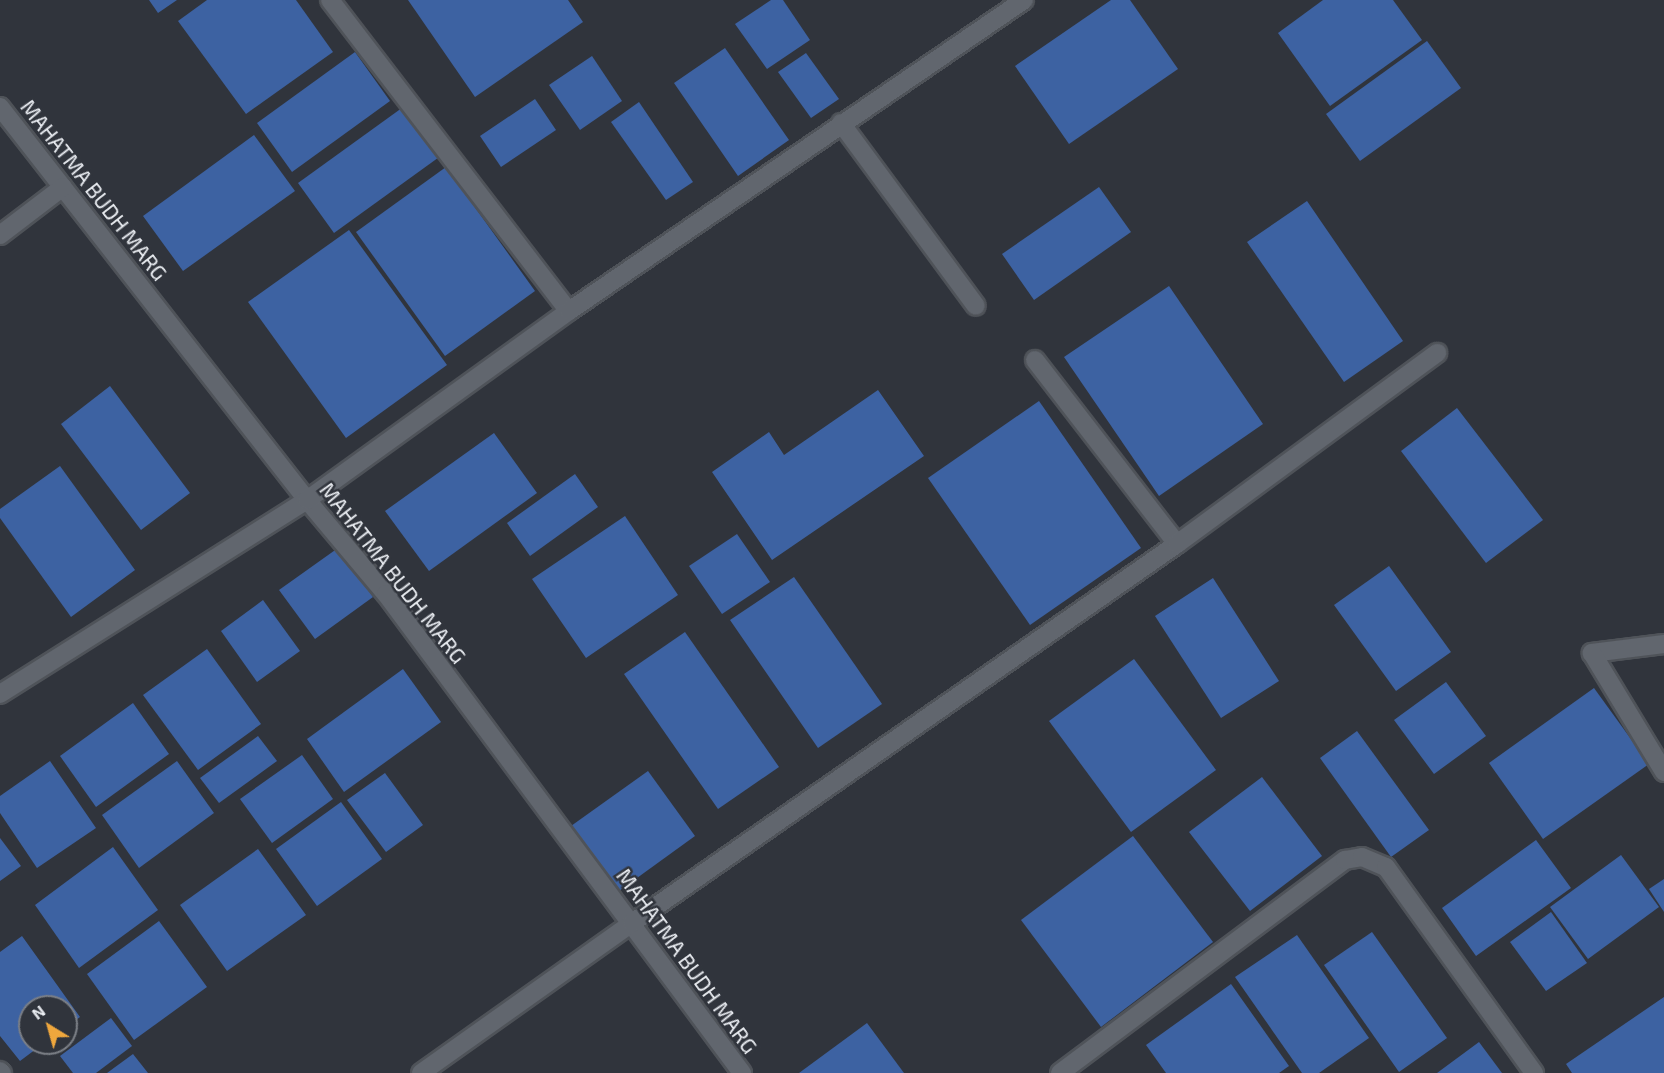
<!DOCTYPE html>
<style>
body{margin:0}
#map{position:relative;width:1664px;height:1073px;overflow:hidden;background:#30343c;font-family:"Exo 2",sans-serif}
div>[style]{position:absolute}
.building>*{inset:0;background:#3d62a2}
.roads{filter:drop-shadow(2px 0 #4f5359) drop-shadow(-2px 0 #4f5359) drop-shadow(0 2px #4f5359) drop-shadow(0 -2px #4f5359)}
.minor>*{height:18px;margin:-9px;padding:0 9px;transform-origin:9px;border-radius:9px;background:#61666e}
span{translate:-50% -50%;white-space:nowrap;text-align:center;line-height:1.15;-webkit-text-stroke:5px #30343c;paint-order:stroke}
.street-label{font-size:21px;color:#eceff4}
.north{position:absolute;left:18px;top:995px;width:60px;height:60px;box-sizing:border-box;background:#30343c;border:2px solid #7b7f86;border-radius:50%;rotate:323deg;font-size:16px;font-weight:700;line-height:24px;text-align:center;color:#eceff4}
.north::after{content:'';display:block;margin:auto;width:21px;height:27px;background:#efa73d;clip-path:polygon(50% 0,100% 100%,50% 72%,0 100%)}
</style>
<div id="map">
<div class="building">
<div style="clip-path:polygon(149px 0,177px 0,158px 13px)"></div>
<div style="clip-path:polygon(207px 0,296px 0,333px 52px,246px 114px,178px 21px)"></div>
<div style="clip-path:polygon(408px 0,568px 0,583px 22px,475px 97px)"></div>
<div style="clip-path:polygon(771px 0,783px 0,810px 40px,767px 69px,735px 24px)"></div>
<div style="clip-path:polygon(1111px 0,1130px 0,1178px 69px,1069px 144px,1015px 66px)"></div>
<div style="clip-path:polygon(1323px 0,1393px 0,1422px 40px,1330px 106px,1278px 33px)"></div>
<div style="clip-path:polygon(1427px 41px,1461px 88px,1360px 161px,1326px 114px)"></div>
<div style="clip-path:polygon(725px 48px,789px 140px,738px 176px,674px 83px)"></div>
<div style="clip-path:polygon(355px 52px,390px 101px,292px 172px,257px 123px)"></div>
<div style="clip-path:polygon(806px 53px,839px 99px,811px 118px,778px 72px)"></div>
<div style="clip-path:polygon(592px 56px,622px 101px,580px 130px,549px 85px)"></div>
<div style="clip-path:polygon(535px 99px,556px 130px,501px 167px,480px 136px)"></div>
<div style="clip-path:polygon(639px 102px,693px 182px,666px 200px,611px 122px)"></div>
<div style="clip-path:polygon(406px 105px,442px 155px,334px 233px,298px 183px)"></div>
<div style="clip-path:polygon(254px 135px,295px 191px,183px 271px,143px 216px)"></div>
<div style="clip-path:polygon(446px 167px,535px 291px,445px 356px,356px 232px)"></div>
<div style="clip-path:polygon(1099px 187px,1131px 232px,1034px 300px,1002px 254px)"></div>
<div style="clip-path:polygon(1307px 201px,1403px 341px,1344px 382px,1247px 242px)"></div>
<div style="clip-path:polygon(349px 230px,447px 365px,346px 438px,248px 302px)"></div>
<div style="clip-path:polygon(1169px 286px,1263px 424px,1159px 496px,1064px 357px)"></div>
<div style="clip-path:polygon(110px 386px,190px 493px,141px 530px,61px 424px)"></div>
<div style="clip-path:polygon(878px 390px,924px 456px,772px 560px,712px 472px,769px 432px,784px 455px)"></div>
<div style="clip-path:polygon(1039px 401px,1141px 548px,1030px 625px,928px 478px)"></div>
<div style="clip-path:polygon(1457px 408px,1543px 520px,1486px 563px,1401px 451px)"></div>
<div style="clip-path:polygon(494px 433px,537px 493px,429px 571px,385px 511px)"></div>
<div style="clip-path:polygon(60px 466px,135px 570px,71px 617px,0 518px,0 509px)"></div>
<div style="clip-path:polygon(575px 474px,598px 507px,530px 556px,507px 523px)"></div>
<div style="clip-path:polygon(625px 516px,678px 595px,586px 658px,532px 579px)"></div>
<div style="clip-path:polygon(737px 534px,770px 582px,722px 614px,689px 566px)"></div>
<div style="clip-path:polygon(338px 548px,373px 597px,315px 639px,279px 590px)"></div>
<div style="clip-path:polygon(1389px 566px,1451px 652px,1396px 691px,1334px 605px)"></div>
<div style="clip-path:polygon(794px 577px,882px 704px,818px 748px,730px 620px)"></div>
<div style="clip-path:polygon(1213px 578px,1279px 681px,1221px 718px,1155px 616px)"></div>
<div style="clip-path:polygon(263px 600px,300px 651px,257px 682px,221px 631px)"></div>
<div style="clip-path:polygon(685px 632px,779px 767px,718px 809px,624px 674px)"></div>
<div style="clip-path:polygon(207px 649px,261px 724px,198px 770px,143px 695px)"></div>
<div style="clip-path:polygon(1134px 659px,1216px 770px,1131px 832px,1049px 721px)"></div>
<div style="clip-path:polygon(403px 669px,441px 722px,344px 792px,307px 739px)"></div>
<div style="clip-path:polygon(1446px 682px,1486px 736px,1434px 774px,1394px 720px)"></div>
<div style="clip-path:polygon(1594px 688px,1649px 764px,1543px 839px,1489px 763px)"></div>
<div style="clip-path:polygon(133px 703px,169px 754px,96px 807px,60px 756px)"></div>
<div style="clip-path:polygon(1357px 731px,1429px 830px,1391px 857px,1320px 758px)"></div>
<div style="clip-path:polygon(258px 736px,277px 761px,219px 803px,200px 778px)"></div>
<div style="clip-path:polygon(302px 755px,333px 799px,272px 843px,240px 799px)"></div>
<div style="clip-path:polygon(50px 761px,96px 828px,37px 868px,0 813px,0 796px)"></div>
<div style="clip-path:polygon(177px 761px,214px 813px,139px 868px,102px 815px)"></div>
<div style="clip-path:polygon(648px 771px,695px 836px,619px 891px,571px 826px)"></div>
<div style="clip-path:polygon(385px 773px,423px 825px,386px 852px,347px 800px)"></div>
<div style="clip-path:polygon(1262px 777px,1322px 856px,1250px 911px,1189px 832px)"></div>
<div style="clip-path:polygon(341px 802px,382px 859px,317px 906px,276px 849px)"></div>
<div style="clip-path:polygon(1133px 836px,1213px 942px,1101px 1027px,1021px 920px)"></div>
<div style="clip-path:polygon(0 838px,21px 866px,0 881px)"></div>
<div style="clip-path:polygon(1536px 840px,1571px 888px,1476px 956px,1442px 908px)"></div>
<div style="clip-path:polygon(113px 847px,158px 910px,79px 968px,35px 905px)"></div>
<div style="clip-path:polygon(258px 849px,306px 915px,227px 971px,180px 905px)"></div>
<div style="clip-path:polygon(1621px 855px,1659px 907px,1588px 959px,1550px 907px)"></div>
<div style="clip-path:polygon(1664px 879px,1664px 912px,1649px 889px)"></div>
<div style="clip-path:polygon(1551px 912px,1587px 963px,1546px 991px,1510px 942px)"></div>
<div style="clip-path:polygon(159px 921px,207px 987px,134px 1040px,87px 974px)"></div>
<div style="clip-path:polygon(1372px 932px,1447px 1038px,1399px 1072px,1324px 965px)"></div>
<div style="clip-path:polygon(1297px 935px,1369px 1038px,1319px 1073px,1302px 1073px,1235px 977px)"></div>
<div style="clip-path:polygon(22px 936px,80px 1017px,66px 1027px,66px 1007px,30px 1007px,30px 1043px,44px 1043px,20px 1061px,0 1036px,0 952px)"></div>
<div style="clip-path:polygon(1231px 984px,1289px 1066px,1279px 1073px,1166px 1073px,1146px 1045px)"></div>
<div style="clip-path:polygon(1664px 997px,1664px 1073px,1572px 1073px,1566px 1064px)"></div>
<div style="clip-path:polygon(111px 1018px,132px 1046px,96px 1073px,73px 1073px,60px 1056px)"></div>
<div style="clip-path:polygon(867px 1023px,904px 1073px,799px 1073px)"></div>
<div style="clip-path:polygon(1479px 1042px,1502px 1073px,1437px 1073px)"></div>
<div style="clip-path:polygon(133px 1054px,148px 1073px,107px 1073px)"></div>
</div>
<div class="roads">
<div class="minor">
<div style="left:330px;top:0;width:392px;rotate:52.5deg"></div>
<div style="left:0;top:107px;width:499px;rotate:52deg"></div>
<div style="left:307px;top:500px;width:123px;rotate:50deg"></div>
<div style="left:386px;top:594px;width:597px;rotate:53.38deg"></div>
<div style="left:841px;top:123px;width:227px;rotate:53.6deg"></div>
<div style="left:0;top:235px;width:79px;rotate:-37.3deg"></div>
<div style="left:1035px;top:360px;width:232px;rotate:52.3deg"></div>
<div style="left:1664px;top:644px;width:73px;rotate:172.9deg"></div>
<div style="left:1592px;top:653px;width:139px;rotate:58.8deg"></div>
<div style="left:0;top:694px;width:363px;rotate:-32.3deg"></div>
<div style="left:307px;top:500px;width:323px;rotate:-35.8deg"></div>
<div style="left:569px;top:311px;width:551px;rotate:-34.35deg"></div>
<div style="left:0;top:1071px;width:3px;rotate:45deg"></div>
<div style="left:421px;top:1073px;width:259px;rotate:-35.4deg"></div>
<div style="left:632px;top:923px;width:664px;rotate:-34.82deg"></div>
<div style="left:1177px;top:544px;width:323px;rotate:-36.3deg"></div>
<div style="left:1060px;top:1073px;width:356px;rotate:-36.8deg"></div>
<div style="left:1345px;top:860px;width:17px;rotate:-10deg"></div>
<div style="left:1362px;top:857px;width:26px;rotate:23deg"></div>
<div style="left:1386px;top:867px;width:254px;rotate:54.3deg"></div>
</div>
</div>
<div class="street-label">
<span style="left:94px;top:190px;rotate:52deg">MAHATMA BUDH MARG</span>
<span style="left:393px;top:573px;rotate:52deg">MAHATMA BUDH MARG</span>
<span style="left:687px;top:961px;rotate:54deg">MAHATMA BUDH MARG</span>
</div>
<div class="north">N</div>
</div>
